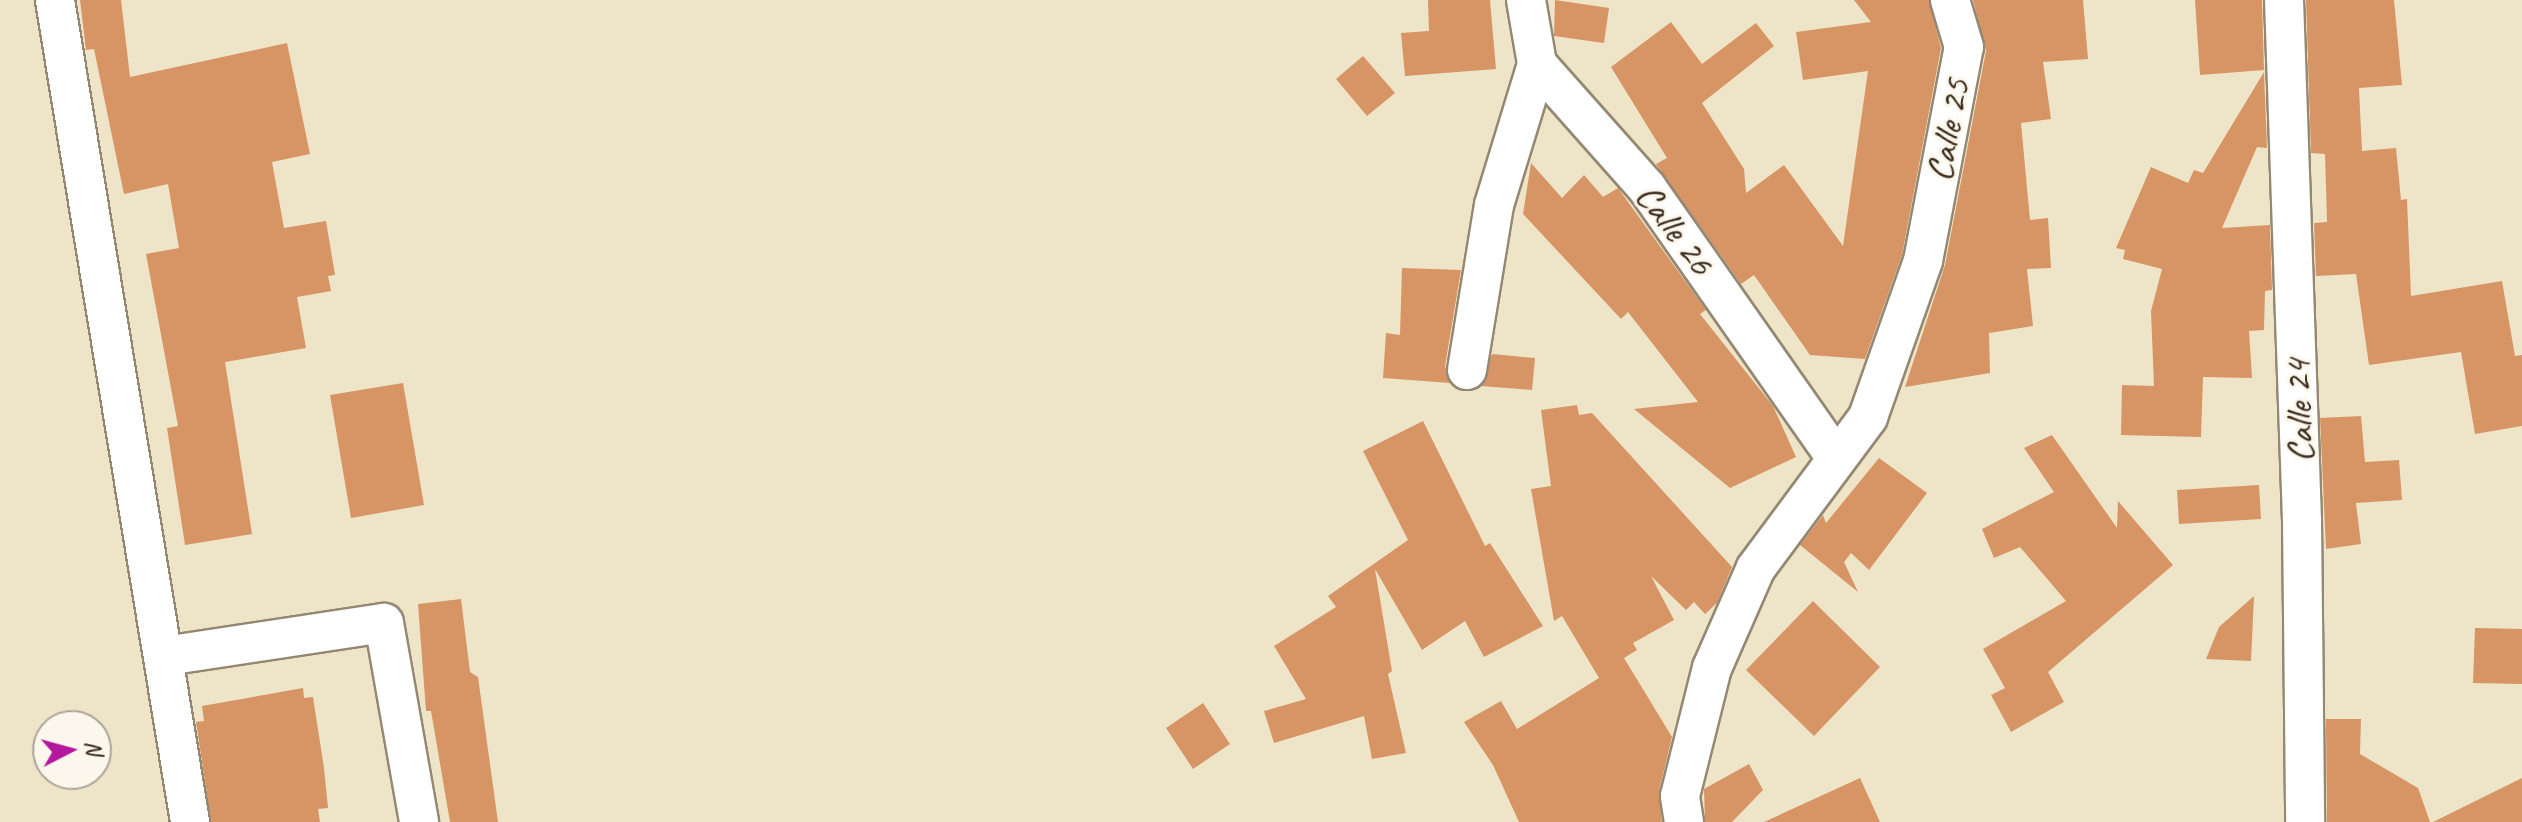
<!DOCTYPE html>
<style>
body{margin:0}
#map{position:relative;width:2522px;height:822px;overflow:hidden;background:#eee5c8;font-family:Caveat,sans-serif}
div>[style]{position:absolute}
.building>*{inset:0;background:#d79465}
.roads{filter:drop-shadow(2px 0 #948873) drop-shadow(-2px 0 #948873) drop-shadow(0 2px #948873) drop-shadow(0 -2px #948873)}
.minor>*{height:38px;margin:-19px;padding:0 19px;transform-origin:19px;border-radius:19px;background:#fff}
span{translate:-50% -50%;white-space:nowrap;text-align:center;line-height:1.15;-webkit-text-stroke:6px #fbf7ec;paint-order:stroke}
.street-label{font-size:38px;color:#3b2a1e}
.north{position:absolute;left:32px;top:710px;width:80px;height:80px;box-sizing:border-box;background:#fbf7ec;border:2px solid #aea59a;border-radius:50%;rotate:84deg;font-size:22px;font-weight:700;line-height:32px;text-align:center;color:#3b2a1e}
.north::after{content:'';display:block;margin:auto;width:28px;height:36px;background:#b5179e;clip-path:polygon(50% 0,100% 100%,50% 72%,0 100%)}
</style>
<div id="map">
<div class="building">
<div style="clip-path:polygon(80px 0,121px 0,130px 77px,287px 43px,310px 154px,272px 162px,284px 228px,326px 221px,335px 275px,328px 276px,331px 291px,297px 297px,306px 348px,225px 362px,252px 534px,185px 545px,167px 428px,178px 426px,146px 254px,179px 248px,168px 184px,124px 194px,94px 49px,86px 50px)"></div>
<div style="clip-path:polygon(1428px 0,1490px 0,1496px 69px,1405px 76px,1401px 33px,1429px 31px)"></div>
<div style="clip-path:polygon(1555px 0,1609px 8px,1604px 43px,1554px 36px)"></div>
<div style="clip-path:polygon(1854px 0,1929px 0,1941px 48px,1902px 255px,1865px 359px,1810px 355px,1754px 275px,1741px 284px,1656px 164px,1667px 158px,1611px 67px,1671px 22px,1702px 64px,1756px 23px,1774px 46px,1702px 103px,1744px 169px,1746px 193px,1784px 165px,1843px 246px,1868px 71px,1803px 80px,1796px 32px,1871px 22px)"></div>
<div style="clip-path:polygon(1973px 0,2083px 0,2088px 59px,2043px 62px,2051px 119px,2021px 123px,2030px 220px,2048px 218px,2051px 268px,2027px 269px,2033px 326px,1989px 333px,1990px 373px,1905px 387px,1945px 265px,1986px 51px)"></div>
<div style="clip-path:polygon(2195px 0,2262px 0,2264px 70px,2200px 75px)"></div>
<div style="clip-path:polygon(2306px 0,2394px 0,2402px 85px,2359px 88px,2362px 151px,2396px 148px,2401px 200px,2407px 199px,2411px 296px,2502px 281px,2515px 356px,2522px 355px,2522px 426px,2475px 434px,2461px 352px,2369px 365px,2356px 274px,2316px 276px,2314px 223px,2327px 222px,2325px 154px,2311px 153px)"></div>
<div style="clip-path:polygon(1363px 56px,1395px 93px,1367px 116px,1336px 79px)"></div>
<div style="clip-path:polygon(2264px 72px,2267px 148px,2257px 147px,2222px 228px,2270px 225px,2272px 290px,2265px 291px,2264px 330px,2249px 331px,2252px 378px,2203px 377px,2201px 437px,2121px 435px,2122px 385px,2154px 386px,2151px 311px,2162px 269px,2123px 259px,2125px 250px,2116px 248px,2151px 167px,2188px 183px,2194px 170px,2203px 173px)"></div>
<div style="clip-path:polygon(1531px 163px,1562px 198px,1584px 175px,1603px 197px,1618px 188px,1706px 310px,1700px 314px,1773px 406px,1796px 457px,1730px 488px,1634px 409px,1698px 402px,1628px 312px,1621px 319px,1523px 214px)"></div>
<div style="clip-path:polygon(1402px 268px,1461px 270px,1445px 366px,1450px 383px,1383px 378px,1386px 333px,1400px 335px)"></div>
<div style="clip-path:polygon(1492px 354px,1535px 358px,1532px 390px,1481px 386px)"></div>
<div style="clip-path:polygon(403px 383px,424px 505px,351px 518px,330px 395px)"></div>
<div style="clip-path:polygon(1577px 405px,1579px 415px,1592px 413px,1732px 567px,1717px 603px,1705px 614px,1694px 602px,1686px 610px,1651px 576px,1674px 620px,1633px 643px,1637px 650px,1624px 658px,1672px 737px,1659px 791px,1662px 822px,1519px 822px,1493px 765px,1464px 722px,1501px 701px,1517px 729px,1599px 678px,1562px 616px,1554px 621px,1531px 489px,1551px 486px,1541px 410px)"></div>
<div style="clip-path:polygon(2361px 416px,2365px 462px,2399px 460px,2402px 500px,2356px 503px,2361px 544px,2326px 549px,2320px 418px)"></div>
<div style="clip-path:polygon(1423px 421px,1485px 546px,1490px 543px,1543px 626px,1484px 657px,1465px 621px,1422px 650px,1375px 569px,1392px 671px,1388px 674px,1406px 753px,1372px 759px,1364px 716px,1274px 743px,1264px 711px,1306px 699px,1274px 646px,1336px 607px,1328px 596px,1408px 540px,1363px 451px)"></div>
<div style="clip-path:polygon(2052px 435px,2117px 528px,2118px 501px,2173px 565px,2048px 672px,2064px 702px,2011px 732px,1991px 695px,2005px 688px,1983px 649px,2066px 601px,2020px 547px,1994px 558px,1982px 529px,2054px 492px,2024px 448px)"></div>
<div style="clip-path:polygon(1879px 458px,1927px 493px,1869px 570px,1851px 553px,1844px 562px,1858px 592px,1800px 545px,1823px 515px,1826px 523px)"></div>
<div style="clip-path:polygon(2259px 485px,2261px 519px,2179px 524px,2177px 490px)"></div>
<div style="clip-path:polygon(2254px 596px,2251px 661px,2206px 659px,2219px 627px)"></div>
<div style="clip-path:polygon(461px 599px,470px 672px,478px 677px,498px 822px,450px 822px,431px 711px,426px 711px,418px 604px)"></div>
<div style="clip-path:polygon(1813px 601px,1880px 667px,1814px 736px,1746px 670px)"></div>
<div style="clip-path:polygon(2475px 628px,2522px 629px,2522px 684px,2473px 683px)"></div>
<div style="clip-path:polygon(303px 688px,304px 698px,313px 697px,324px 768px,328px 808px,318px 809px,320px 822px,211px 822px,196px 722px,204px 721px,202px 706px)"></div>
<div style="clip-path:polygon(1203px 703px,1230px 744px,1193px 769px,1166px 728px)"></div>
<div style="clip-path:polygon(2326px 719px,2361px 719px,2360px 754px,2418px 788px,2430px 822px,2327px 822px)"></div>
<div style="clip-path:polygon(1749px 764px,1763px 790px,1732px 822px,1705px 822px,1704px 789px)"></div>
<div style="clip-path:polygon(1860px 778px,1880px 822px,1764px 822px)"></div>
<div style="clip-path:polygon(2522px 778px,2522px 822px,2433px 822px)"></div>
</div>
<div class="roads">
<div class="minor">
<div style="left:55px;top:0;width:833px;rotate:80.67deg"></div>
<div style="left:1526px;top:0;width:65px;rotate:80.2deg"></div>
<div style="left:1537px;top:64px;width:166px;rotate:48.4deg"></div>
<div style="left:1647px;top:188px;width:330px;rotate:55deg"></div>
<div style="left:2284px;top:0;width:520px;rotate:88.02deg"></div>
<div style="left:2302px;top:520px;width:302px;rotate:89.4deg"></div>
<div style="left:1467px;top:370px;width:167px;rotate:-80.7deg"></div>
<div style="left:1494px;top:205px;width:147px;rotate:-73deg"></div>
<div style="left:165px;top:656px;width:221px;rotate:-8.6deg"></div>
<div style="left:384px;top:623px;width:202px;rotate:80deg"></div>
<div style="left:1684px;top:822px;width:26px;rotate:-99deg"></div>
<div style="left:1680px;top:796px;width:132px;rotate:-76deg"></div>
<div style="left:1712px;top:668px;width:109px;rotate:-66.3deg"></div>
<div style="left:1756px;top:568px;width:188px;rotate:-53.4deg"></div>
<div style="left:1868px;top:417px;width:165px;rotate:-70.6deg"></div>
<div style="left:1923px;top:261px;width:218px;rotate:-79.2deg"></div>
<div style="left:1964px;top:47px;width:49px;rotate:-106.6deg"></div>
</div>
</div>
<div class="street-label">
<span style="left:1948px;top:130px;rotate:-79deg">Calle 25</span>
<span style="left:1675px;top:229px;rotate:53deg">Calle 26</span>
<span style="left:2299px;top:411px;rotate:-92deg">Calle 24</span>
</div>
<div class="north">N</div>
</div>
